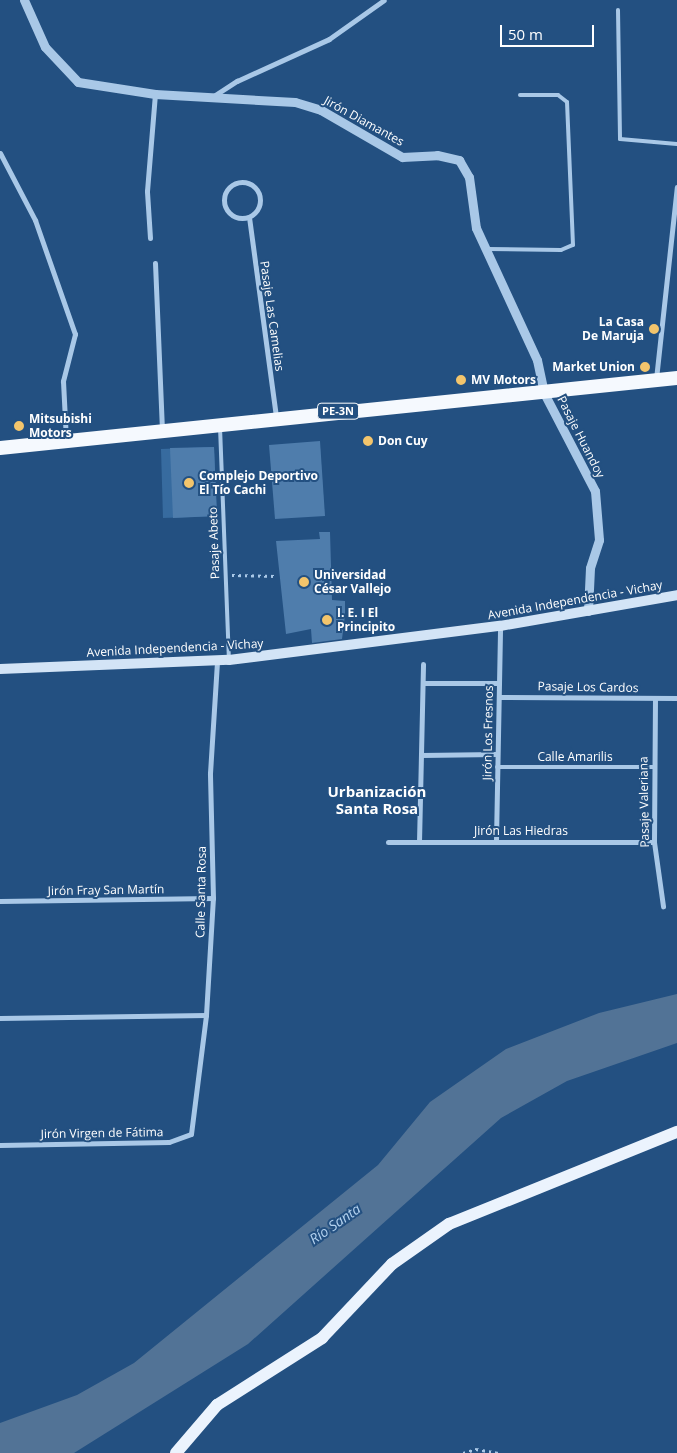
<!DOCTYPE html>
<meta charset="utf-8">
<style>
body{margin:0}
#map{position:relative;width:677px;height:1453px;overflow:hidden;background:#235081;font-family:"Open Sans",sans-serif}
div>[style]{position:absolute}
.green>*{inset:0;background:#376b9f}
.water>*{inset:0;background:#527396}
.building>*{inset:0;background:#4f7dac}
.path>*{height:2.5px;margin-top:-1.25px;transform-origin:0;background:repeating-linear-gradient(90deg,#a9c8e7 0 2.5px,transparent 0 6.5px)}
.service>*{height:4px;margin:-2px;padding:0 2px;transform-origin:2px;border-radius:2px;background:#a9c8e7}
.minor>*{height:5px;margin:-2.5px;padding:0 2.5px;transform-origin:2.5px;border-radius:2.5px;background:#a9c8e7}
.minor>.ring{margin:-2.5px;padding:0;box-sizing:content-box;background:none;border:5px solid #a9c8e7;border-radius:50%}
.tertiary>*{height:9px;margin:-4.5px;padding:0 4.5px;transform-origin:4.5px;border-radius:4.5px;background:#a9c8e7}
.secondary>*{height:10px;margin:-5px;padding:0 5px;transform-origin:5px;border-radius:5px;background:#d3e4f6}
.primary>*{height:12px;margin:-6px;padding:0 6px;transform-origin:6px;border-radius:6px;background:#ebf3fd}
.trunk>*{height:14px;margin:-7px;padding:0 7px;transform-origin:7px;border-radius:7px;background:#f5f9fe}
.dots>*{width:14px;height:14px;translate:-50% -50%;box-sizing:border-box;border:2px solid #235081;border-radius:50%}
span{translate:-50% -50%;white-space:nowrap;text-align:center;line-height:1.15;-webkit-text-stroke:4px #235081;paint-order:stroke}
.shield-label span{padding:1px 4px;background:#235081;border:1px solid;border-radius:4px;-webkit-text-stroke-width:0}
.shield-label{font-size:11px;color:#fff;font-weight:700}
.street-label{font-size:12px;color:#fff}
.poi-label{font-size:12px;color:#fff;font-weight:700}
.right{translate:-100% -50%;text-align:right}
.left{translate:0 -50%;text-align:left}
.water-label{font-size:14px;color:#b4d2ef;font-style:italic}
.quarter-label{font-size:15px;color:#fff;font-weight:700}
.scale{position:absolute;left:500px;top:25px;width:94px;height:22px;box-sizing:border-box;border:2px solid #fff;border-top:0;padding-left:6px;font-size:15px;line-height:18px;white-space:nowrap;color:#fff;-webkit-text-stroke:4px #235081;paint-order:stroke}
</style>
<div id="map">
<div class="green">
<div style="clip-path:polygon(214px 447px,217px 516px,163px 518px,161px 449px)"></div>
</div>
<div class="water">
<div style="clip-path:polygon(677px 994px,677px 1043px,567px 1081px,501px 1118px,248px 1344px,74px 1453px,0 1453px,0 1423px,77px 1395px,134px 1363px,378px 1165px,430px 1102px,506px 1049px,599px 1013px)"></div>
</div>
<div class="building">
<div style="clip-path:polygon(320px 441px,325px 516px,275px 519px,269px 445px)"></div>
<div style="clip-path:polygon(214px 447px,217px 516px,173px 518px,170px 448px)"></div>
<div style="clip-path:polygon(319px 532px,330px 532px,332px 600px,345px 601px,345px 615px,342px 639px,312px 643px,311px 629px,286px 634px,276px 541px,320px 539px)"></div>
</div>
<div class="path">
<div style="left:232px;top:575px;width:44px;rotate:1.3deg"></div>
<div style="left:463px;top:1453px;width:14px;rotate:-17deg"></div>
<div style="left:476px;top:1449px;width:23px;rotate:10deg"></div>
</div>
<div class="service">
<div style="left:618px;top:10px;width:129px;rotate:89.1deg"></div>
<div style="left:620px;top:139px;width:57px;rotate:5deg"></div>
<div style="left:488px;top:249px;width:73px;rotate:0.8deg"></div>
<div style="left:561px;top:250px;width:13px;rotate:-23deg"></div>
<div style="left:573px;top:245px;width:143px;rotate:-92.4deg"></div>
<div style="left:567px;top:102px;width:11px;rotate:-142deg"></div>
<div style="left:558px;top:95px;width:38px;rotate:180deg"></div>
<div style="left:220px;top:427px;width:233px;rotate:87.8deg"></div>
<div style="left:497px;top:767px;width:156px"></div>
</div>
<div class="minor">
<div style="left:212px;top:97px;width:30px;rotate:-33deg"></div>
<div style="left:237px;top:81px;width:101px;rotate:-24.5deg"></div>
<div style="left:329px;top:39px;width:67px;rotate:-35.3deg"></div>
<div style="left:0;top:153px;width:76px;rotate:62.4deg"></div>
<div style="left:35px;top:220px;width:121px;rotate:70.7deg"></div>
<div style="left:75px;top:334px;width:49px;rotate:104.3deg"></div>
<div style="left:63px;top:381px;width:60px;rotate:87.1deg"></div>
<div class="ring" style="left:224px;top:182px;width:31px;height:31px"></div>
<div style="left:249px;top:217px;width:202px;rotate:82.3deg"></div>
<div style="left:150px;top:238px;width:47px;rotate:-93.7deg"></div>
<div style="left:147px;top:191px;width:97px;rotate:-85.3deg"></div>
<div style="left:155px;top:263px;width:167px;rotate:87.6deg"></div>
<div style="left:656px;top:379px;width:193px;rotate:-83.8deg"></div>
<div style="left:423px;top:683px;width:76px"></div>
<div style="left:499px;top:697px;width:178px;rotate:0.3deg"></div>
<div style="left:655px;top:698px;width:144px;rotate:90.4deg"></div>
<div style="left:654px;top:842px;width:65px;rotate:82deg"></div>
<div style="left:421px;top:755px;width:76px;rotate:-0.8deg"></div>
<div style="left:496px;top:840px;width:214px;rotate:-88.9deg"></div>
<div style="left:388px;top:842px;width:266px"></div>
<div style="left:419px;top:842px;width:178px;rotate:-88.7deg"></div>
<div style="left:0;top:901px;width:213px;rotate:-0.8deg"></div>
<div style="left:0;top:1018px;width:206px;rotate:-0.8deg"></div>
<div style="left:0;top:1145px;width:169px;rotate:-1deg"></div>
<div style="left:169px;top:1142px;width:23px;rotate:-20deg"></div>
<div style="left:191px;top:1134px;width:120px;rotate:-82.8deg"></div>
<div style="left:206px;top:1015px;width:117px;rotate:-86.6deg"></div>
<div style="left:213px;top:898px;width:125px;rotate:-91.4deg"></div>
<div style="left:210px;top:773px;width:112px;rotate:-86.4deg"></div>
</div>
<div class="tertiary">
<div style="left:24px;top:0;width:51px;rotate:65.9deg"></div>
<div style="left:45px;top:47px;width:48px;rotate:46.7deg"></div>
<div style="left:78px;top:82px;width:78px;rotate:8.9deg"></div>
<div style="left:155px;top:94px;width:140px;rotate:3.3deg"></div>
<div style="left:295px;top:102px;width:27px;rotate:17deg"></div>
<div style="left:321px;top:110px;width:94px;rotate:30.1deg"></div>
<div style="left:402px;top:157px;width:35px;rotate:-3deg"></div>
<div style="left:437px;top:155px;width:23px;rotate:13deg"></div>
<div style="left:459px;top:160px;width:20px;rotate:60deg"></div>
<div style="left:469px;top:177px;width:51px;rotate:82.2deg"></div>
<div style="left:476px;top:228px;width:145px;rotate:65.2deg"></div>
<div style="left:537px;top:360px;width:34px;rotate:78deg"></div>
<div style="left:544px;top:393px;width:110px;rotate:62.5deg"></div>
<div style="left:595px;top:491px;width:49px;rotate:85.3deg"></div>
<div style="left:599px;top:540px;width:29px;rotate:108deg"></div>
<div style="left:590px;top:568px;width:43px;rotate:92.7deg"></div>
</div>
<div class="secondary">
<div style="left:0;top:669px;width:229px;rotate:-2.3deg"></div>
<div style="left:229px;top:660px;width:273px;rotate:-7.2deg"></div>
<div style="left:500px;top:626px;width:180px;rotate:-9.9deg"></div>
</div>
<div class="primary">
<div style="left:176px;top:1453px;width:63px;rotate:-49.5deg"></div>
<div style="left:217px;top:1405px;width:125px;rotate:-32.5deg"></div>
<div style="left:322px;top:1338px;width:102px;rotate:-46.6deg"></div>
<div style="left:392px;top:1264px;width:70px;rotate:-35.1deg"></div>
<div style="left:449px;top:1224px;width:246px;rotate:-22deg"></div>
</div>
<div class="trunk">
<div style="left:0;top:448px;width:681px;rotate:-5.9deg"></div>
</div>
<div class="dots">
<div style="left:654px;top:329px;background:#f3c56c"></div>
<div style="left:645px;top:367px;background:#f3c56c"></div>
<div style="left:461px;top:380px;background:#f3c56c"></div>
<div style="left:19px;top:426px;background:#f3c56c"></div>
<div style="left:368px;top:441px;background:#f3c56c"></div>
<div style="left:189px;top:483px;background:#f3c56c"></div>
<div style="left:304px;top:582px;background:#f3c56c"></div>
<div style="left:327px;top:620px;background:#f3c56c"></div>
</div>
<div class="shield-label">
<span style="left:338px;top:411px">PE-3N</span>
</div>
<div class="street-label">
<span style="left:364px;top:121px;rotate:29deg">Jirón Diamantes</span>
<span style="left:272px;top:316px;rotate:82deg">Pasaje Las Camelias</span>
<span style="left:581px;top:437px;rotate:63deg">Pasaje Huandoy</span>
<span style="left:214px;top:543px;rotate:-92deg">Pasaje Abeto</span>
<span style="left:575px;top:600px;rotate:-10deg">Avenida Independencia - Vichay</span>
<span style="left:175px;top:648px;rotate:-3deg">Avenida Independencia - Vichay</span>
<span style="left:588px;top:687px;rotate:1deg">Pasaje Los Cardos</span>
<span style="left:488px;top:733px;rotate:-89deg">Jirón Los Fresnos</span>
<span style="left:575px;top:757px">Calle Amarilis</span>
<span style="left:644px;top:802px;rotate:-91deg">Pasaje Valeriana</span>
<span style="left:521px;top:831px">Jirón Las Hiedras</span>
<span style="left:106px;top:890px;rotate:-1deg">Jirón Fray San Martín</span>
<span style="left:201px;top:892px;rotate:-89deg">Calle Santa Rosa</span>
<span style="left:102px;top:1133px;rotate:-1deg">Jirón Virgen de Fátima</span>
</div>
<div class="poi-label">
<span class="right" style="left:644px;top:329px">La Casa<br>De Maruja</span>
<span class="right" style="left:635px;top:367px">Market Union</span>
<span class="left" style="left:471px;top:380px">MV Motors</span>
<span class="left" style="left:29px;top:426px">Mitsubishi<br>Motors</span>
<span class="left" style="left:378px;top:441px">Don Cuy</span>
<span class="left" style="left:199px;top:483px">Complejo Deportivo<br>El Tío Cachi</span>
<span class="left" style="left:314px;top:582px">Universidad<br>César Vallejo</span>
<span class="left" style="left:337px;top:620px">I. E. I El<br>Principito</span>
</div>
<div class="water-label">
<span style="left:335px;top:1224px;rotate:-35deg">Río Santa</span>
</div>
<div class="quarter-label">
<span style="left:377px;top:800px">Urbanización<br>Santa Rosa</span>
</div>
<div class="scale">50 m</div>
</div>
